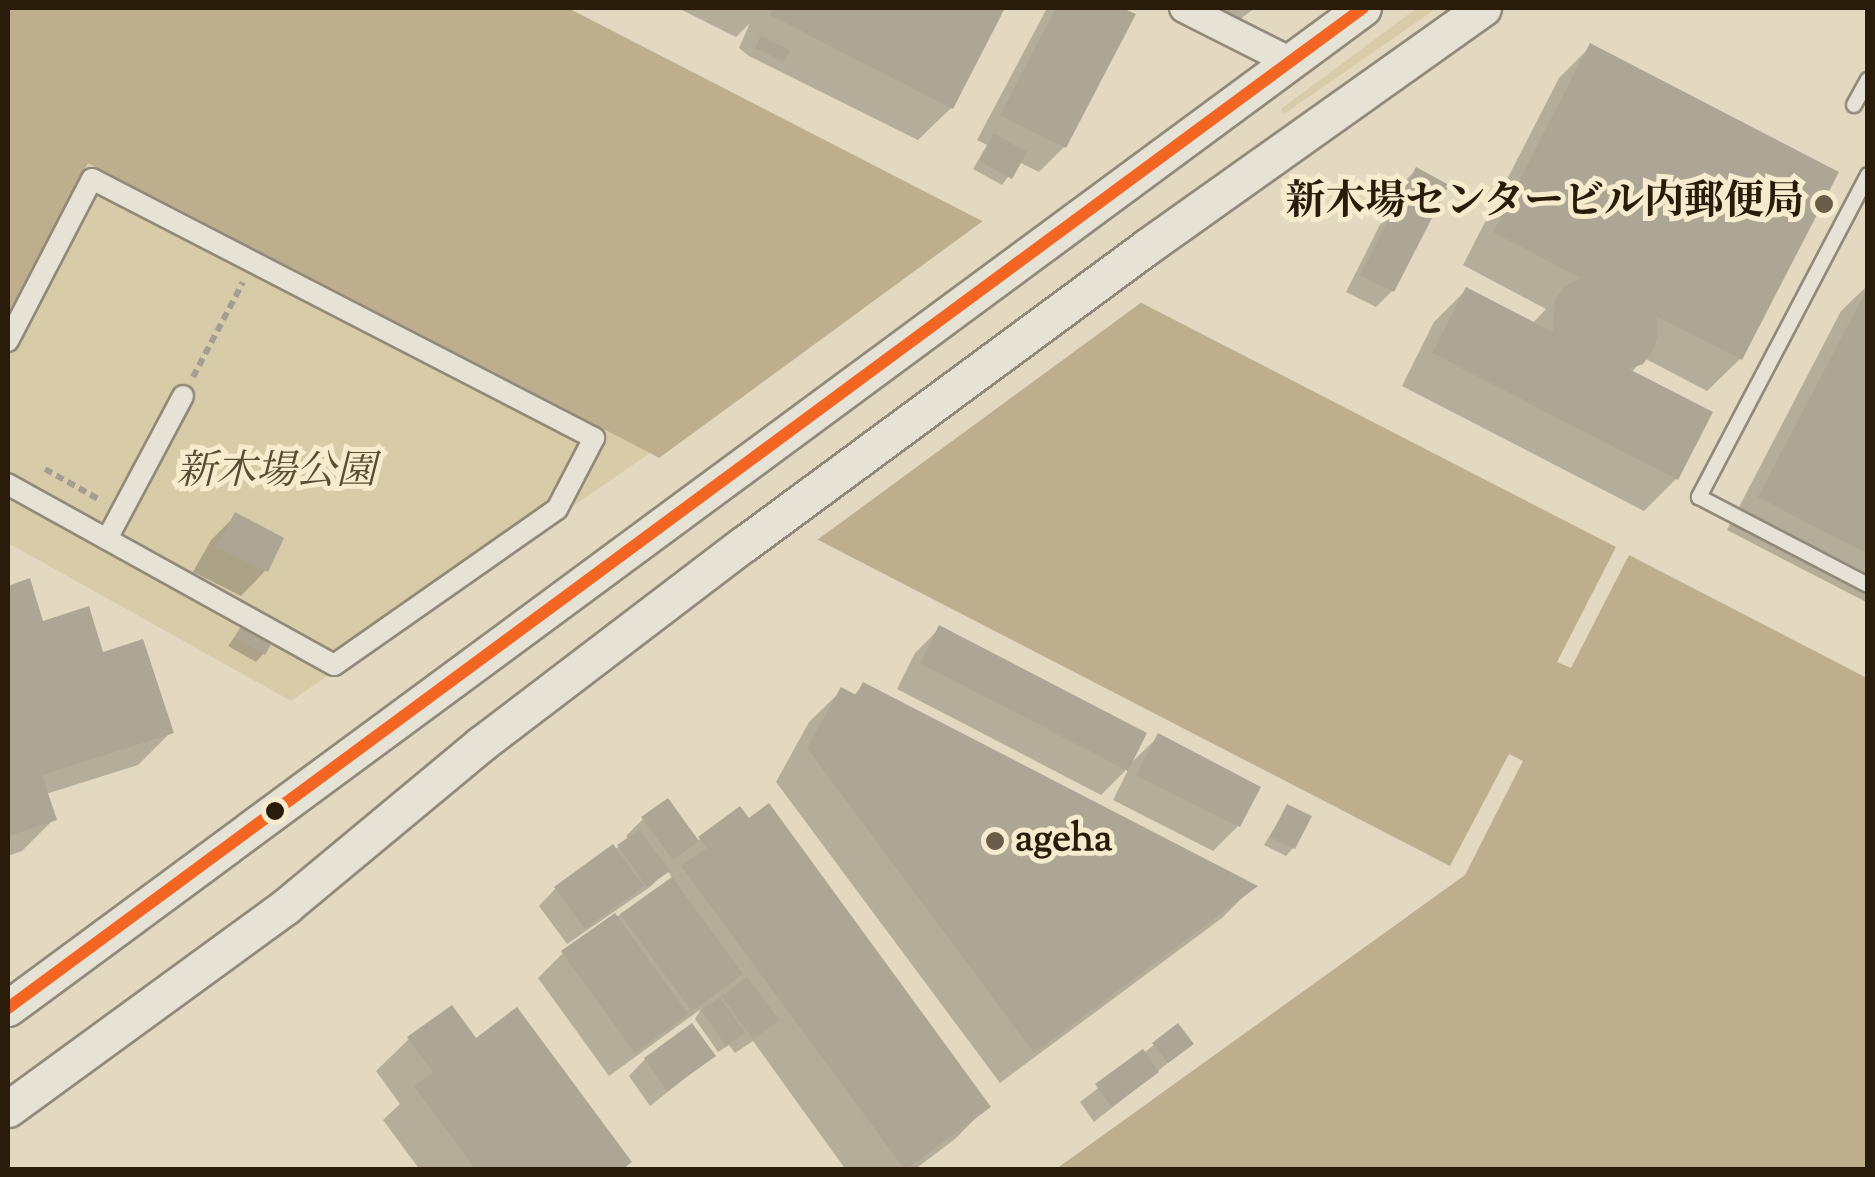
<!DOCTYPE html>
<meta charset="utf-8">
<style>
body{margin:0}
#map{position:relative;width:1875px;height:1177px;overflow:hidden;background:#e2d9c0;font-family:"Sorts Mill Goudy","Noto Serif JP",serif}
div>[style]{position:absolute}
.green>*{inset:0;background:#d8cba8}
.water>*{inset:0;background:#bdaf8e}
.pier>*{inset:0;background:#e2d9c0}
.shadow>*{inset:0;background:#0003}
.building>*{inset:0;background:#ada695}
.path>*{height:6px;margin-top:-3px;transform-origin:0;background:repeating-linear-gradient(90deg,#a39e93 0 8px,transparent 0 13px)}
.roads{filter:drop-shadow(2px 0 #918a7a) drop-shadow(-2px 0 #918a7a) drop-shadow(0 2px #918a7a) drop-shadow(0 -2px #918a7a)}
.service>*{height:14px;margin:-7px;padding:0 7px;transform-origin:7px;border-radius:7px;background:#e7e2d6}
.pedestrian>*{height:20px;margin:-10px;padding:0 10px;transform-origin:10px;border-radius:10px;background:#e7e2d6}
.minor>*{height:28px;margin:-14px;padding:0 14px;transform-origin:14px;border-radius:14px;background:#e7e2d6}
.tertiary>*{height:35px;margin:-17.5px;padding:0 17.5px;transform-origin:17.5px;border-radius:17.5px;background:#e7e2d6}
.bus-1>*{height:12px;margin:-6px;padding:0 6px;transform-origin:6px;border-radius:6px;background:#f26522}
.dots>*{width:28px;height:28px;translate:-50% -50%;box-sizing:border-box;border:5px solid #f6ebcc;border-radius:50%}
span{translate:-50% -50%;white-space:nowrap;text-align:center;line-height:1.15;-webkit-text-stroke:10px #f6ebcc;paint-order:stroke}
.poi-label{font-size:40px;color:#291c0b;font-weight:700}
.right{translate:-100% -50%;text-align:right}
.left{translate:0 -50%;text-align:left}
.park-label{font-size:40px;color:#5b4d34;font-style:italic}
.frame{position:absolute;inset:0;border:10px solid #291c0b;pointer-events:none}
</style>
<div id="map">
<div class="green">
<div style="clip-path:polygon(1417px 8px,1437px 8px,1284px 114px,1281px 109px)"></div>
<div style="clip-path:polygon(87px 162px,650px 453px,291px 701px,8px 543px,8px 315px)"></div>
</div>
<div class="water">
<div style="clip-path:polygon(8px 8px,568px 8px,1616px 547px,1557px 662px,1571px 668px,1629px 555px,1867px 678px,1867px 1169px,1056px 1169px,1465px 875px,1523px 761px,1509px 754px,1450px 866px,88px 163px,8px 315px)"></div>
</div>
<div class="pier">
<div style="clip-path:polygon(987px 218px,1146px 299px,813px 543px,655px 461px)"></div>
</div>
<div class="shadow">
<div style="clip-path:polygon(678px 8px,1002px 8px,951px 108px,918px 140px,749px 56px,739px 48px,750px 23px,736px 37px)"></div>
<div style="clip-path:polygon(1047px 8px,1117px 8px,1132px 15px,1064px 147px,1039px 172px,1019px 162px,1002px 185px,973px 169px,987px 145px,977px 140px)"></div>
<div style="clip-path:polygon(1192px 8px,1255px 8px,1231px 26px)"></div>
<div style="clip-path:polygon(1591px 46px,1740px 359px,1707px 391px,1644px 358px,1631px 373px,1676px 479px,1644px 511px,1402px 386px,1434px 322px,1466px 290px,1532px 324px,1546px 309px,1463px 265px,1559px 78px)"></div>
<div style="clip-path:polygon(1416px 170px,1392px 291px,1376px 307px,1346px 292px,1399px 187px)"></div>
<div style="clip-path:polygon(1868px 285px,1868px 603px,1727px 530px,1841px 311px)"></div>
<div style="clip-path:polygon(236px 515px,265px 571px,241px 596px,193px 572px,211px 540px)"></div>
<div style="clip-path:polygon(28px 582px,42px 624px,101px 655px,171px 732px,138px 765px,46px 794px,54px 819px,22px 851px,8px 856px,8px 588px)"></div>
<div style="clip-path:polygon(244px 624px,263px 654px,256px 662px,228px 646px)"></div>
<div style="clip-path:polygon(940px 628px,1129px 765px,1159px 736px,1238px 826px,1213px 851px,1113px 800px,1130px 766px,1101px 795px,897px 689px,915px 653px)"></div>
<div style="clip-path:polygon(864px 685px,1254px 886px,1222px 918px,1000px 1083px,776px 782px,809px 722px,842px 690px,853px 696px)"></div>
<div style="clip-path:polygon(1287px 807px,1293px 848px,1286px 856px,1264px 845px)"></div>
<div style="clip-path:polygon(643px 819px,697px 842px,700px 839px,987px 1107px,955px 1139px,914px 1170px,846px 1170px,753px 1041px,735px 1053px,729px 1045px,718px 1052px,695px 1019px,701px 1009px,609px 1076px,538px 978px,563px 953px,673px 879px,667px 870px,650px 887px,567px 944px,539px 906px,555px 889px,629px 840px,626px 836px)"></div>
<div style="clip-path:polygon(409px 1039px,475px 1041px,621px 1170px,420px 1170px,383px 1120px,400px 1104px,376px 1071px)"></div>
<div style="clip-path:polygon(1154px 1045px,1183px 1051px,1094px 1122px,1080px 1102px)"></div>
<div style="clip-path:polygon(713px 1056px,650px 1106px,629px 1076px,645px 1059px)"></div>
</div>
<div class="building">
<div style="clip-path:polygon(773px 8px,1005px 8px,953px 109px,770px 15px)"></div>
<div style="clip-path:polygon(1056px 8px,1122px 8px,1136px 14px,1066px 148px,1000px 115px)"></div>
<div style="clip-path:polygon(761px 35px,790px 50px,784px 62px,755px 48px)"></div>
<div style="clip-path:polygon(1590px 43px,1839px 172px,1742px 360px,1656px 316px,1658px 334px,1653px 350px,1643px 364px,1629px 369px,1713px 412px,1678px 480px,1432px 353px,1466px 287px,1553px 332px,1555px 300px,1565px 286px,1581px 278px,1493px 232px)"></div>
<div style="clip-path:polygon(994px 134px,1027px 152px,1012px 179px,979px 161px)"></div>
<div style="clip-path:polygon(1416px 167px,1449px 185px,1394px 292px,1360px 275px)"></div>
<div style="clip-path:polygon(1868px 287px,1868px 554px,1758px 497px)"></div>
<div style="clip-path:polygon(235px 512px,284px 538px,268px 572px,216px 547px)"></div>
<div style="clip-path:polygon(30px 578px,43px 621px,89px 606px,103px 652px,143px 639px,174px 733px,42px 775px,57px 820px,8px 836px,8px 586px)"></div>
<div style="clip-path:polygon(244px 621px,274px 639px,265px 655px,234px 638px)"></div>
<div style="clip-path:polygon(939px 625px,1147px 733px,1128px 771px,920px 663px)"></div>
<div style="clip-path:polygon(863px 682px,1258px 886px,1034px 1053px,807px 748px,841px 687px,856px 695px)"></div>
<div style="clip-path:polygon(1158px 733px,1261px 787px,1240px 827px,1136px 775px)"></div>
<div style="clip-path:polygon(668px 798px,699px 841px,673px 860px,641px 817px)"></div>
<div style="clip-path:polygon(769px 803px,991px 1107px,905px 1170px,681px 866px,707px 848px,698px 837px,740px 806px,749px 818px)"></div>
<div style="clip-path:polygon(1287px 804px,1312px 816px,1295px 849px,1270px 837px)"></div>
<div style="clip-path:polygon(639px 830px,670px 871px,647px 887px,617px 845px)"></div>
<div style="clip-path:polygon(613px 844px,644px 886px,585px 929px,554px 887px)"></div>
<div style="clip-path:polygon(672px 877px,743px 974px,692px 1011px,620px 914px)"></div>
<div style="clip-path:polygon(615px 913px,688px 1014px,635px 1053px,561px 951px)"></div>
<div style="clip-path:polygon(747px 977px,779px 1020px,753px 1039px,722px 997px)"></div>
<div style="clip-path:polygon(720px 997px,745px 1033px,726px 1046px,701px 1010px)"></div>
<div style="clip-path:polygon(452px 1005px,476px 1038px,517px 1007px,632px 1162px,622px 1170px,476px 1170px,414px 1086px,433px 1072px,407px 1037px)"></div>
<div style="clip-path:polygon(692px 1023px,716px 1056px,667px 1091px,644px 1058px)"></div>
<div style="clip-path:polygon(1178px 1023px,1194px 1044px,1168px 1063px,1152px 1043px)"></div>
<div style="clip-path:polygon(1143px 1049px,1159px 1072px,1112px 1107px,1095px 1084px)"></div>
</div>
<div class="path">
<div style="left:193px;top:377px;width:107px;rotate:-62.2deg"></div>
<div style="left:45px;top:469px;width:63px;rotate:29.4deg"></div>
</div>
<div class="roads">
<div class="service">
<div style="left:1854px;top:105px;width:29px;rotate:-61deg"></div>
<div style="left:1868px;top:175px;width:364px;rotate:117.7deg"></div>
<div style="left:1699px;top:497px;width:191px;rotate:27.5deg"></div>
</div>
<div class="pedestrian">
<div style="left:8px;top:341px;width:182px;rotate:-62.6deg"></div>
<div style="left:92px;top:179px;width:565px;rotate:27.29deg"></div>
<div style="left:594px;top:438px;width:80px;rotate:117.5deg"></div>
<div style="left:557px;top:509px;width:272px;rotate:145deg"></div>
<div style="left:334px;top:665px;width:373px;rotate:-151deg"></div>
<div style="left:107px;top:539px;width:162px;rotate:-62deg"></div>
</div>
<div class="minor">
<div style="left:1184px;top:8px;width:120px;rotate:26.8deg"></div>
</div>
<div class="tertiary">
<div style="left:8px;top:1008px;width:1684px;rotate:-36.43deg"></div>
<div style="left:8px;top:1109px;width:344px;rotate:-36.1deg"></div>
<div style="left:286px;top:906px;width:254px;rotate:-39.7deg"></div>
<div style="left:481px;top:744px;width:330px;rotate:-37.3deg"></div>
<div style="left:744px;top:544px;width:502px;rotate:-36.41deg"></div>
<div style="left:1148px;top:246px;width:411px;rotate:-35.4deg"></div>
</div>
</div>
<div class="bus-1">
<div style="left:8px;top:1008px;width:1684px;rotate:-36.43deg"></div>
</div>
<div class="dots">
<div style="left:1824px;top:204px;background:#6a5e4a"></div>
<div style="left:275px;top:811px;background:#291c0b"></div>
<div style="left:995px;top:841px;background:#6a5e4a"></div>
</div>
<div class="poi-label">
<span class="right" style="left:1804px;top:204px">新木場センタービル内郵便局</span>
<span class="left" style="left:1015px;top:841px">ageha</span>
</div>
<div class="park-label">
<span style="left:276px;top:474px">新木場公園</span>
</div>
<div class="frame"></div>
</div>
